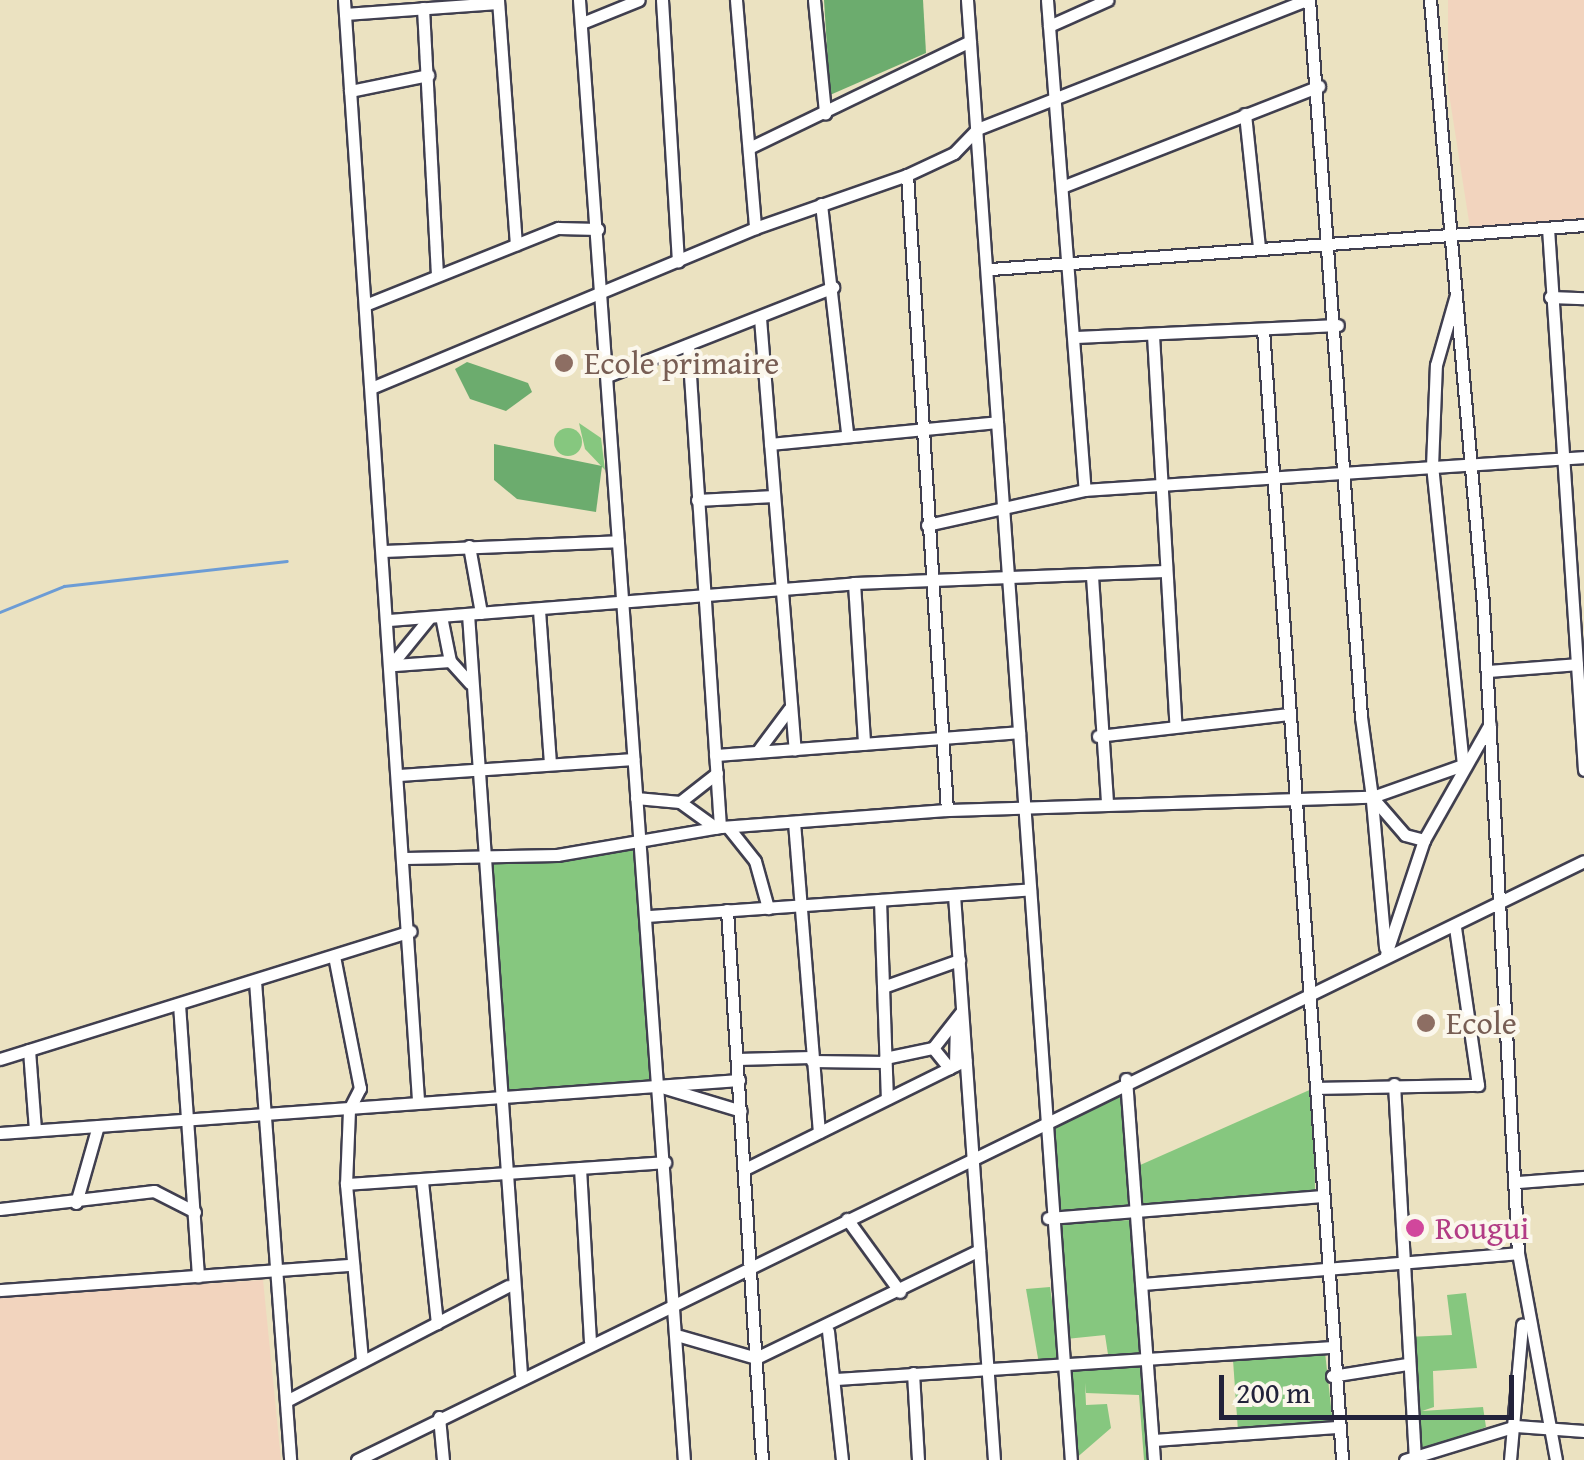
<!DOCTYPE html>
<style>
body{margin:0}
#map{position:relative;width:1584px;height:1460px;overflow:hidden;background:#ebe2c1;font-family:"Gentium Book Plus",serif}
div>[style]{position:absolute}
.built>*{inset:0;background:#f2d4be}
.green>*{inset:0;background:#86c77f}
.round{border-radius:50%}
.forest>*{inset:0;background:#6cac6e}
.stream>*{height:2.5px;margin:-1.25px;padding:0 1.25px;transform-origin:1.25px;border-radius:1.25px;background:#6c9cd5}
.roads{filter:drop-shadow(2px 0 #403f4f) drop-shadow(-2px 0 #403f4f) drop-shadow(0 2px #403f4f) drop-shadow(0 -2px #403f4f)}
.street>*{height:11px;margin:-5.5px;padding:0 5.5px;transform-origin:5.5px;border-radius:5.5px;background:#fff}
.dots>*{width:28px;height:28px;translate:-50% -50%;box-sizing:border-box;border:5px solid #fbf7ec;border-radius:50%}
span{translate:-50% -50%;white-space:nowrap;text-align:center;line-height:1.15;-webkit-text-stroke:8px #fbf7ec;paint-order:stroke}
.education-label{font-size:32px;color:#785e54}
.left{translate:0 -50%;text-align:left}
.hotel-label{font-size:32px;color:#b23c85}
.scale{position:absolute;left:1219px;top:1375px;width:295px;height:45px;box-sizing:border-box;border:5px solid #22223b;border-top:0;padding-left:12px;font-size:30px;line-height:35px;white-space:nowrap;color:#22223b;-webkit-text-stroke:8px #fbf7ec;paint-order:stroke}
</style>
<div id="map">
<div class="built">
<div style="clip-path:polygon(1448px 0,1584px 0,1584px 218px,1470px 228px,1448px 87px)"></div>
<div style="clip-path:polygon(263px 1280px,281px 1460px,0 1460px,0 1298px)"></div>
</div>
<div class="green">
<div style="clip-path:polygon(579px 423px,601px 438px,605px 470px,585px 449px)"></div>
<div class="round" style="left:554px;top:428px;width:28px;height:28px"></div>
<div style="clip-path:polygon(636px 843px,657px 1084px,502px 1093px,486px 856px)"></div>
<div style="clip-path:polygon(1123px 1086px,1132px 1210px,1052px 1214px,1050px 1126px)"></div>
<div style="clip-path:polygon(1314px 1088px,1315px 1193px,1142px 1209px,1138px 1166px)"></div>
<div style="clip-path:polygon(1132px 1220px,1142px 1360px,1109px 1361px,1105px 1335px,1066px 1339px,1054px 1223px)"></div>
<div style="clip-path:polygon(1050px 1287px,1061px 1363px,1039px 1364px,1026px 1289px)"></div>
<div style="clip-path:polygon(1466px 1293px,1477px 1368px,1433px 1371px,1434px 1407px,1422px 1411px,1483px 1407px,1486px 1427px,1416px 1455px,1407px 1337px,1452px 1335px,1447px 1295px)"></div>
<div style="clip-path:polygon(1325px 1352px,1333px 1425px,1238px 1431px,1233px 1360px)"></div>
<div style="clip-path:polygon(1147px 1366px,1152px 1460px,1144px 1460px,1139px 1395px,1086px 1393px,1085px 1383px,1086px 1405px,1107px 1404px,1111px 1428px,1074px 1460px,1067px 1369px)"></div>
</div>
<div class="forest">
<div style="clip-path:polygon(824px 0,923px 0,926px 53px,830px 95px)"></div>
<div style="clip-path:polygon(467px 362px,528px 383px,532px 392px,506px 411px,470px 399px,455px 369px)"></div>
<div style="clip-path:polygon(494px 444px,602px 466px,596px 512px,517px 499px,494px 480px)"></div>
</div>
<div class="stream">
<div style="left:0;top:612px;width:69px;rotate:-22.1deg"></div>
<div style="left:64px;top:586px;width:224px;rotate:-6.4deg"></div>
</div>
<div class="roads">
<div class="street">
<div style="left:344px;top:0;width:1103px;rotate:86.15deg"></div>
<div style="left:498px;top:0;width:245px;rotate:85.8deg"></div>
<div style="left:579px;top:0;width:1464px;rotate:85.89deg"></div>
<div style="left:662px;top:0;width:262px;rotate:86.5deg"></div>
<div style="left:736px;top:0;width:229px;rotate:85.2deg"></div>
<div style="left:814px;top:0;width:114px;rotate:84.4deg"></div>
<div style="left:967px;top:0;width:1464px;rotate:85.93deg"></div>
<div style="left:1047px;top:0;width:491px;rotate:85.6deg"></div>
<div style="left:1309px;top:0;width:719px;rotate:85.85deg"></div>
<div style="left:1361px;top:717px;width:81px;rotate:82.2deg"></div>
<div style="left:1372px;top:797px;width:50px;rotate:49deg"></div>
<div style="left:1405px;top:835px;width:20px;rotate:15deg"></div>
<div style="left:1424px;top:840px;width:120px;rotate:108.4deg"></div>
<div style="left:1430px;top:0;width:607px;rotate:84.99deg"></div>
<div style="left:1483px;top:605px;width:649px;rotate:86.91deg"></div>
<div style="left:1518px;top:1253px;width:210px;rotate:79.6deg"></div>
<div style="left:423px;top:8px;width:267px;rotate:87deg"></div>
<div style="left:345px;top:14px;width:153px;rotate:-4.1deg"></div>
<div style="left:582px;top:23px;width:61px;rotate:-22deg"></div>
<div style="left:1049px;top:26px;width:64px;rotate:-24.1deg"></div>
<div style="left:350px;top:91px;width:80px;rotate:-11.6deg"></div>
<div style="left:1245px;top:114px;width:134px;rotate:84deg"></div>
<div style="left:751px;top:147px;width:243px;rotate:-25.8deg"></div>
<div style="left:907px;top:175px;width:636px;rotate:86.4deg"></div>
<div style="left:1064px;top:186px;width:274px;rotate:-21.4deg"></div>
<div style="left:821px;top:204px;width:230px;rotate:83.5deg"></div>
<div style="left:1548px;top:228px;width:543px;rotate:86.2deg"></div>
<div style="left:991px;top:269px;width:595px;rotate:-4.24deg"></div>
<div style="left:1550px;top:297px;width:34px;rotate:2deg"></div>
<div style="left:365px;top:305px;width:208px;rotate:-21.8deg"></div>
<div style="left:558px;top:228px;width:40px;rotate:1.4deg"></div>
<div style="left:760px;top:318px;width:433px;rotate:85.4deg"></div>
<div style="left:1263px;top:329px;width:1134px;rotate:86deg"></div>
<div style="left:1153px;top:335px;width:388px;rotate:86.7deg"></div>
<div style="left:1076px;top:337px;width:262px;rotate:-2.6deg"></div>
<div style="left:688px;top:345px;width:483px;rotate:86.2deg"></div>
<div style="left:610px;top:375px;width:240px;rotate:-21.5deg"></div>
<div style="left:371px;top:388px;width:416px;rotate:-22.6deg"></div>
<div style="left:755px;top:228px;width:161px;rotate:-19.2deg"></div>
<div style="left:907px;top:175px;width:52px;rotate:-25.1deg"></div>
<div style="left:954px;top:153px;width:33px;rotate:-46deg"></div>
<div style="left:977px;top:129px;width:354px;rotate:-21.4deg"></div>
<div style="left:770px;top:444px;width:228px;rotate:-5.5deg"></div>
<div style="left:697px;top:500px;width:77px;rotate:-3deg"></div>
<div style="left:927px;top:525px;width:162px;rotate:-12.5deg"></div>
<div style="left:1085px;top:490px;width:500px;rotate:-3.78deg"></div>
<div style="left:469px;top:546px;width:68px;rotate:79.8deg"></div>
<div style="left:383px;top:551px;width:235px;rotate:-2.4deg"></div>
<div style="left:1092px;top:576px;width:226px;rotate:86.2deg"></div>
<div style="left:854px;top:583px;width:161px;rotate:86.4deg"></div>
<div style="left:539px;top:610px;width:154px;rotate:85.9deg"></div>
<div style="left:468px;top:614px;width:762px;rotate:86.01deg"></div>
<div style="left:441px;top:616px;width:46px;rotate:78.7deg"></div>
<div style="left:450px;top:661px;width:30px;rotate:48deg"></div>
<div style="left:388px;top:620px;width:467px;rotate:-4.5deg"></div>
<div style="left:854px;top:583px;width:312px;rotate:-2.2deg"></div>
<div style="left:391px;top:665px;width:62px;rotate:-50.9deg"></div>
<div style="left:395px;top:665px;width:55px;rotate:-4.2deg"></div>
<div style="left:1487px;top:671px;width:90px;rotate:-4.4deg"></div>
<div style="left:1098px;top:736px;width:191px;rotate:-6.6deg"></div>
<div style="left:757px;top:752px;width:54px;rotate:-53.3deg"></div>
<div style="left:715px;top:755px;width:305px;rotate:-4.3deg"></div>
<div style="left:399px;top:775px;width:235px;rotate:-3.9deg"></div>
<div style="left:636px;top:798px;width:44px;rotate:5.2deg"></div>
<div style="left:680px;top:802px;width:44px;rotate:35.8deg"></div>
<div style="left:1372px;top:801px;width:147px;rotate:84.9deg"></div>
<div style="left:680px;top:802px;width:47px;rotate:-38.1deg"></div>
<div style="left:794px;top:822px;width:311px;rotate:85.4deg"></div>
<div style="left:728px;top:827px;width:43px;rotate:51.5deg"></div>
<div style="left:755px;top:861px;width:49px;rotate:74.5deg"></div>
<div style="left:1424px;top:840px;width:133px;rotate:-60.4deg"></div>
<div style="left:405px;top:858px;width:152px;rotate:-1.1deg"></div>
<div style="left:557px;top:855px;width:165px;rotate:-9.7deg"></div>
<div style="left:720px;top:827px;width:228px;rotate:-4.3deg"></div>
<div style="left:947px;top:810px;width:425px;rotate:-1.8deg"></div>
<div style="left:1372px;top:797px;width:96px;rotate:-19.4deg"></div>
<div style="left:1463px;top:765px;width:300px;rotate:-95.9deg"></div>
<div style="left:1432px;top:467px;width:102px;rotate:-87.8deg"></div>
<div style="left:1436px;top:365px;width:73px;rotate:-74.1deg"></div>
<div style="left:954px;top:895px;width:566px;rotate:85.95deg"></div>
<div style="left:880px;top:900px;width:198px;rotate:88deg"></div>
<div style="left:727px;top:910px;width:551px;rotate:86.36deg"></div>
<div style="left:648px;top:916px;width:383px;rotate:-4deg"></div>
<div style="left:334px;top:956px;width:135px;rotate:78.9deg"></div>
<div style="left:360px;top:1088px;width:25px;rotate:117deg"></div>
<div style="left:349px;top:1110px;width:74px;rotate:92.3deg"></div>
<div style="left:346px;top:1184px;width:178px;rotate:84.8deg"></div>
<div style="left:255px;top:981px;width:480px;rotate:85.8deg"></div>
<div style="left:883px;top:987px;width:81px;rotate:-19.6deg"></div>
<div style="left:179px;top:1004px;width:273px;rotate:86deg"></div>
<div style="left:933px;top:1048px;width:47px;rotate:-51.9deg"></div>
<div style="left:29px;top:1050px;width:80px;rotate:85.7deg"></div>
<div style="left:885px;top:1058px;width:49px;rotate:-11.8deg"></div>
<div style="left:933px;top:1048px;width:26px;rotate:51deg"></div>
<div style="left:0;top:1059px;width:430px;rotate:-17.3deg"></div>
<div style="left:737px;top:1059px;width:74px;rotate:-1.5deg"></div>
<div style="left:812px;top:1061px;width:73px;rotate:0.8deg"></div>
<div style="left:955px;top:1065px;width:43px;rotate:-88.7deg"></div>
<div style="left:1126px;top:1079px;width:382px;rotate:85.8deg"></div>
<div style="left:1394px;top:1084px;width:374px;rotate:86.8deg"></div>
<div style="left:665px;top:1088px;width:79px;rotate:16.8deg"></div>
<div style="left:1318px;top:1088px;width:160px;rotate:-1.1deg"></div>
<div style="left:1478px;top:1085px;width:159px;rotate:-98.3deg"></div>
<div style="left:0;top:1133px;width:741px;rotate:-4.1deg"></div>
<div style="left:580px;top:1168px;width:173px;rotate:86.7deg"></div>
<div style="left:745px;top:1169px;width:246px;rotate:-26.3deg"></div>
<div style="left:422px;top:1181px;width:143px;rotate:84deg"></div>
<div style="left:1517px;top:1182px;width:67px;rotate:-4.3deg"></div>
<div style="left:346px;top:1184px;width:320px;rotate:-3.9deg"></div>
<div style="left:76px;top:1203px;width:80px;rotate:-74.1deg"></div>
<div style="left:0;top:1209px;width:155px;rotate:-6.7deg"></div>
<div style="left:154px;top:1191px;width:46px;rotate:27.1deg"></div>
<div style="left:1048px;top:1218px;width:273px;rotate:-4.6deg"></div>
<div style="left:847px;top:1219px;width:90px;rotate:54deg"></div>
<div style="left:1142px;top:1284px;width:377px;rotate:-4.7deg"></div>
<div style="left:0;top:1290px;width:354px;rotate:-4.1deg"></div>
<div style="left:828px;top:1331px;width:130px;rotate:83.8deg"></div>
<div style="left:680px;top:1336px;width:79px;rotate:16.1deg"></div>
<div style="left:756px;top:1358px;width:248px;rotate:-25.8deg"></div>
<div style="left:913px;top:1373px;width:87px;rotate:86.7deg"></div>
<div style="left:1332px;top:1376px;width:76px;rotate:-9.1deg"></div>
<div style="left:836px;top:1379px;width:494px;rotate:-3.7deg"></div>
<div style="left:288px;top:1400px;width:248px;rotate:-27.4deg"></div>
<div style="left:439px;top:1417px;width:43px;rotate:84.7deg"></div>
<div style="left:1154px;top:1440px;width:183px;rotate:-4.1deg"></div>
<div style="left:357px;top:1460px;width:1365px;rotate:-26.02deg"></div>
<div style="left:1405px;top:1460px;width:116px;rotate:-17deg"></div>
<div style="left:1516px;top:1426px;width:68px;rotate:4.2deg"></div>
<div style="left:1510px;top:1460px;width:136px;rotate:-84.9deg"></div>
</div>
</div>
<div class="dots">
<div style="left:564px;top:363px;background:#8d6e63"></div>
<div style="left:1426px;top:1023px;background:#8d6e63"></div>
<div style="left:1415px;top:1228px;background:#d1479c"></div>
</div>
<div class="education-label">
<span class="left" style="left:584px;top:363px">Ecole primaire</span>
<span class="left" style="left:1446px;top:1023px">Ecole</span>
</div>
<div class="hotel-label">
<span class="left" style="left:1435px;top:1228px">Rougui</span>
</div>
<div class="scale">200 m</div>
</div>
